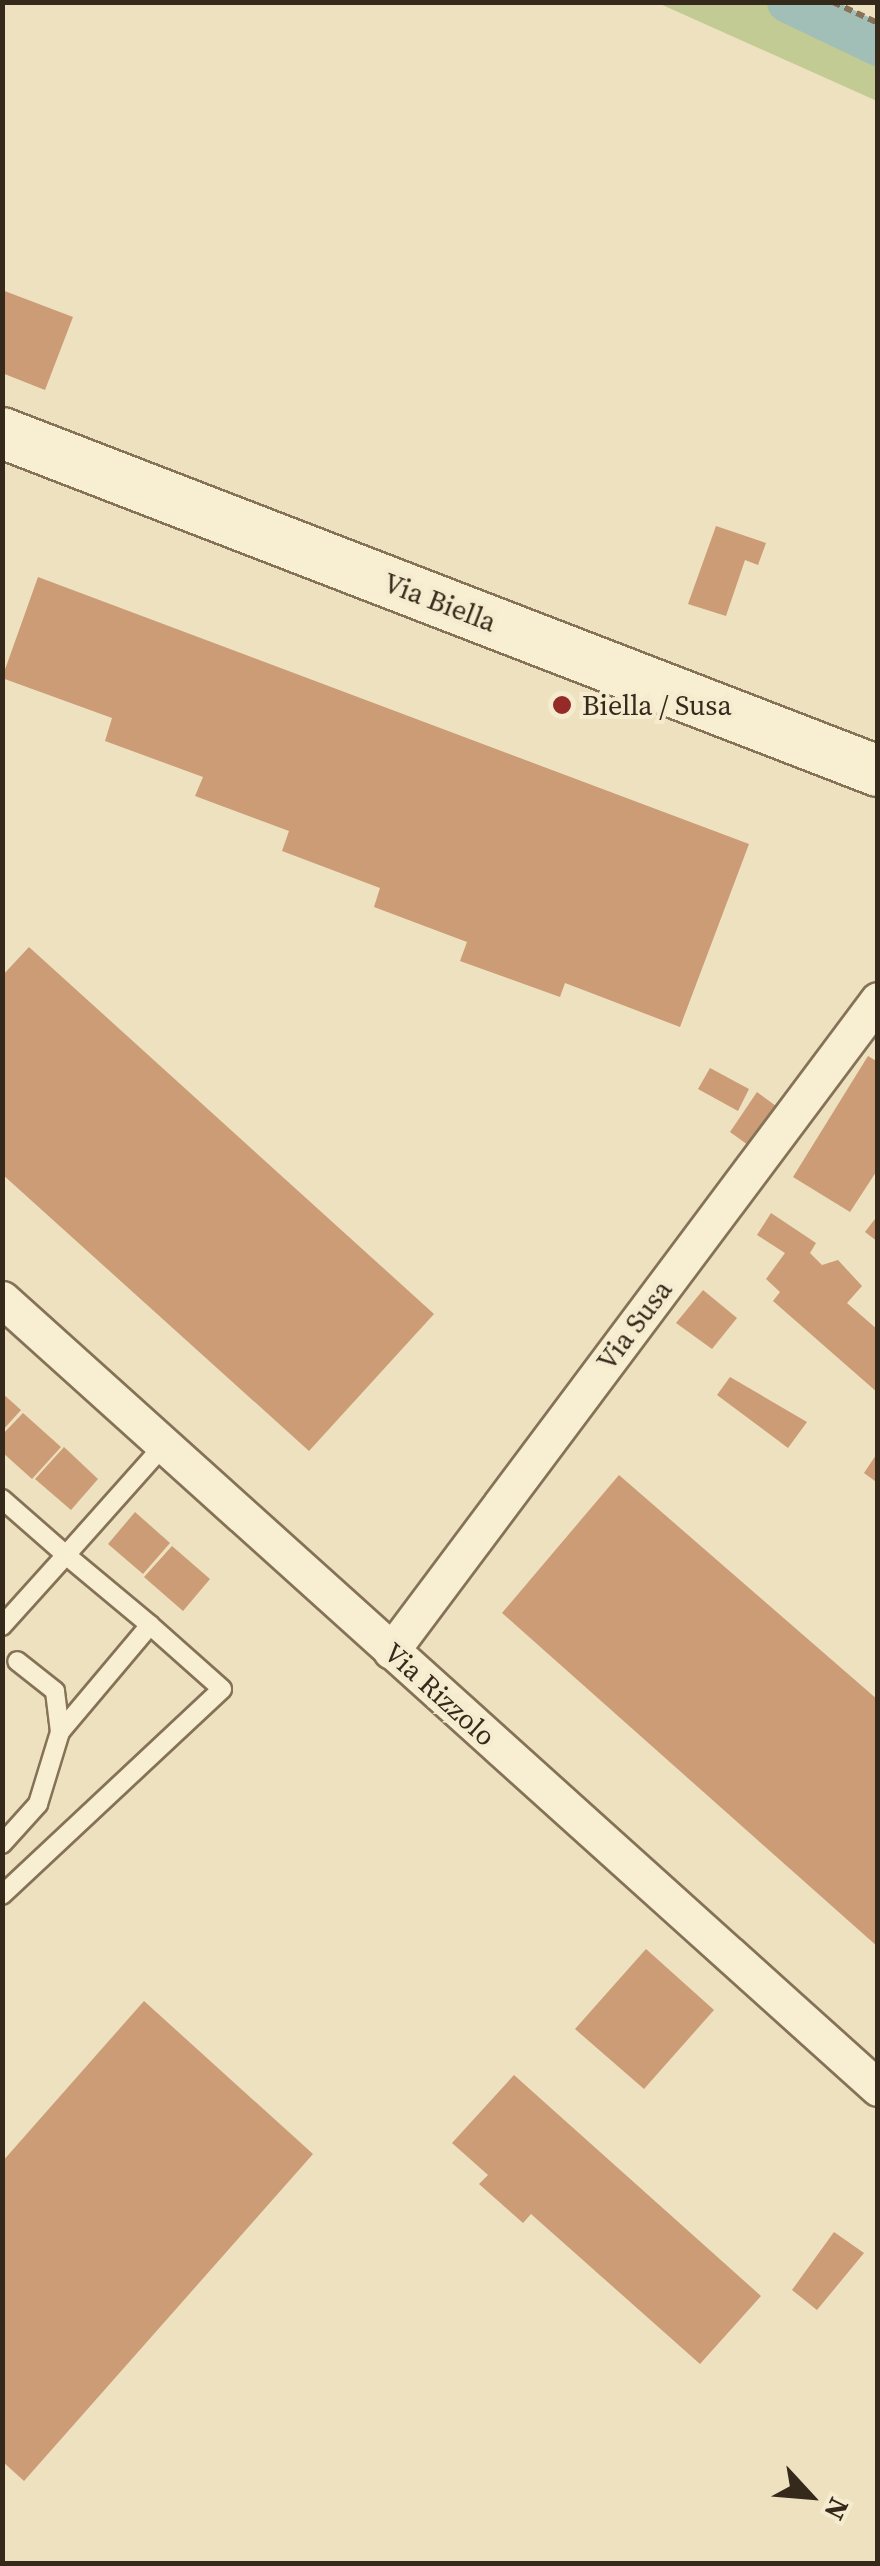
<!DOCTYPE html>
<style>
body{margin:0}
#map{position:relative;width:880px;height:2566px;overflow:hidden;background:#ede1bf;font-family:"Source Serif 4",serif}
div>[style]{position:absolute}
.green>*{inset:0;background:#c2cb93}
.canal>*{height:42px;margin:-21px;padding:0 21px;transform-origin:21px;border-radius:21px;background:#a2bfb7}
.building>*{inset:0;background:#cb9c75}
.path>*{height:6px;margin-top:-3px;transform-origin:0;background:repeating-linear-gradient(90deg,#857257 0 8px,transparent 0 13px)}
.roads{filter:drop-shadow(2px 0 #857257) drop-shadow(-2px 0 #857257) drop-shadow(0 2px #857257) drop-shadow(0 -2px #857257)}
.service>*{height:18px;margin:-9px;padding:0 9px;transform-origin:9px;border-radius:9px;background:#f8eed2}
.minor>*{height:35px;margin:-17.5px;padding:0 17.5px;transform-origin:17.5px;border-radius:17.5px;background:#f8eed2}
.secondary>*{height:50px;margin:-25px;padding:0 25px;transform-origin:25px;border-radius:25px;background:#f8eed2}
.dots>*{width:28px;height:28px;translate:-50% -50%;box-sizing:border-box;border:5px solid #f5ebce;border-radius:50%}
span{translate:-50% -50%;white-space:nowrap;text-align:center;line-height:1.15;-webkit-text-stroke:8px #f5ebce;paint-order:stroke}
.street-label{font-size:28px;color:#35291c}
.poi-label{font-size:28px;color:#35291c}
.left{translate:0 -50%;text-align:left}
.frame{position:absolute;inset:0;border:5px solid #35291c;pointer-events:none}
.north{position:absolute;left:760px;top:2446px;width:100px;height:100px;-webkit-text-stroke:8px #f5ebce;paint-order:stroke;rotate:116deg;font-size:28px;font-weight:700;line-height:40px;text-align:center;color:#35291c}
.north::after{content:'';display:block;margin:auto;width:35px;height:45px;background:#35291c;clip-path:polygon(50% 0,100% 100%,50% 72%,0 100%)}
</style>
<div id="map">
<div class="green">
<div style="clip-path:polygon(658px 3px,811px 3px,877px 32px,877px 101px)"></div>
</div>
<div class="canal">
<div style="left:788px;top:2px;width:100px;rotate:25.5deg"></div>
</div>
<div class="building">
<div style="clip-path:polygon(2px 290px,73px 317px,45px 390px,2px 373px)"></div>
<div style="clip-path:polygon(716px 526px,766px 543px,758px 565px,745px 560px,726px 616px,688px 604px)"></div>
<div style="clip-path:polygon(38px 577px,749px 844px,680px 1027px,565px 983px,560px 997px,460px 961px,467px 942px,374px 907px,380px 888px,282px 851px,289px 831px,195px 796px,203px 777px,105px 741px,112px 718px,2px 678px)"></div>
<div style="clip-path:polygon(29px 947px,434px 1314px,309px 1451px,2px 1174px,2px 976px)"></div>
<div style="clip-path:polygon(868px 1056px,878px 1062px,878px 1169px,850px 1212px,793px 1177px)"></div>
<div style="clip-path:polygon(710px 1068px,749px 1089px,738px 1111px,698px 1089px)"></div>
<div style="clip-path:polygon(757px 1092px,776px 1106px,748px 1145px,730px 1132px)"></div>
<div style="clip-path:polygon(771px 1213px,816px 1243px,810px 1253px,822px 1265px,838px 1260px,862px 1286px,847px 1303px,878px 1330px,878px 1393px,773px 1301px,780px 1292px,766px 1279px,785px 1253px,757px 1235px)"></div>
<div style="clip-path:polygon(878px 1215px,878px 1242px,865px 1232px)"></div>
<div style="clip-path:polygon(703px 1290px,737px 1318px,712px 1349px,676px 1323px)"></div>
<div style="clip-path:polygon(730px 1377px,807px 1422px,788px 1448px,717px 1395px)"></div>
<div style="clip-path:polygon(2px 1393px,21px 1410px,2px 1431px)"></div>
<div style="clip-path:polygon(23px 1413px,61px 1447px,32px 1479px,2px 1452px,2px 1435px)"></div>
<div style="clip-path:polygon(64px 1447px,98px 1479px,71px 1510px,35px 1479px)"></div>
<div style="clip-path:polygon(878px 1452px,878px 1478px,875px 1481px,864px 1473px)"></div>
<div style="clip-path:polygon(619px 1475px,878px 1700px,878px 1947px,502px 1613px)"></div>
<div style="clip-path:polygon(135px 1512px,170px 1543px,143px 1574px,108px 1544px)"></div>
<div style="clip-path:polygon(172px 1546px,210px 1579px,183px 1611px,144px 1577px)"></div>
<div style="clip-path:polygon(646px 1949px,714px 2010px,644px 2089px,575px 2029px)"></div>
<div style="clip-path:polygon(144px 2001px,313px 2154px,24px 2481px,2px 2461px,2px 2162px)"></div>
<div style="clip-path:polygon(514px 2075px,761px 2296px,700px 2364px,531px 2214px,523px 2223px,479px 2184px,488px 2175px,452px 2143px)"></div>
<div style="clip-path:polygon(834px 2232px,864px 2253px,817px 2310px,792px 2290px)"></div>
</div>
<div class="path">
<div style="left:833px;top:2px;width:50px;rotate:25deg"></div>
</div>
<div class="roads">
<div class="service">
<div style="left:2px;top:1499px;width:85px;rotate:41.2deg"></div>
<div style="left:66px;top:1555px;width:96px;rotate:132deg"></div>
<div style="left:60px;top:1732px;width:140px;rotate:-49.9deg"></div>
<div style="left:150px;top:1625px;width:109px;rotate:-140.2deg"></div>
<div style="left:66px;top:1555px;width:147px;rotate:-48.3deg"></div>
<div style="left:2px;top:1844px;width:54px;rotate:-48deg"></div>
<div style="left:38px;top:1804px;width:75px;rotate:-73deg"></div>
<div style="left:60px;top:1732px;width:41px;rotate:-97deg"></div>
<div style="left:55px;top:1691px;width:48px;rotate:-141.7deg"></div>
<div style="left:2px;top:1895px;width:301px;rotate:-43.1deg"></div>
<div style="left:222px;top:1689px;width:96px;rotate:-138.4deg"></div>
</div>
<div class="minor">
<div style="left:2px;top:1299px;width:1179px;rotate:42.01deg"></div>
<div style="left:391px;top:1651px;width:813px;rotate:-53.2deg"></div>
</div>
<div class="secondary">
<div style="left:2px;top:433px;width:939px;rotate:21.1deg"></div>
</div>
</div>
<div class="dots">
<div style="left:562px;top:705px;background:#942b28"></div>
</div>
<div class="street-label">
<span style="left:440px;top:602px;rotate:21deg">Via Biella</span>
<span style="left:634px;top:1325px;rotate:-53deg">Via Susa</span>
<span style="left:440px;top:1694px;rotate:42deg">Via Rizzolo</span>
</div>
<div class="poi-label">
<span class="left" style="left:582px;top:705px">Biella / Susa</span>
</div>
<div class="frame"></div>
<div class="north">N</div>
</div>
